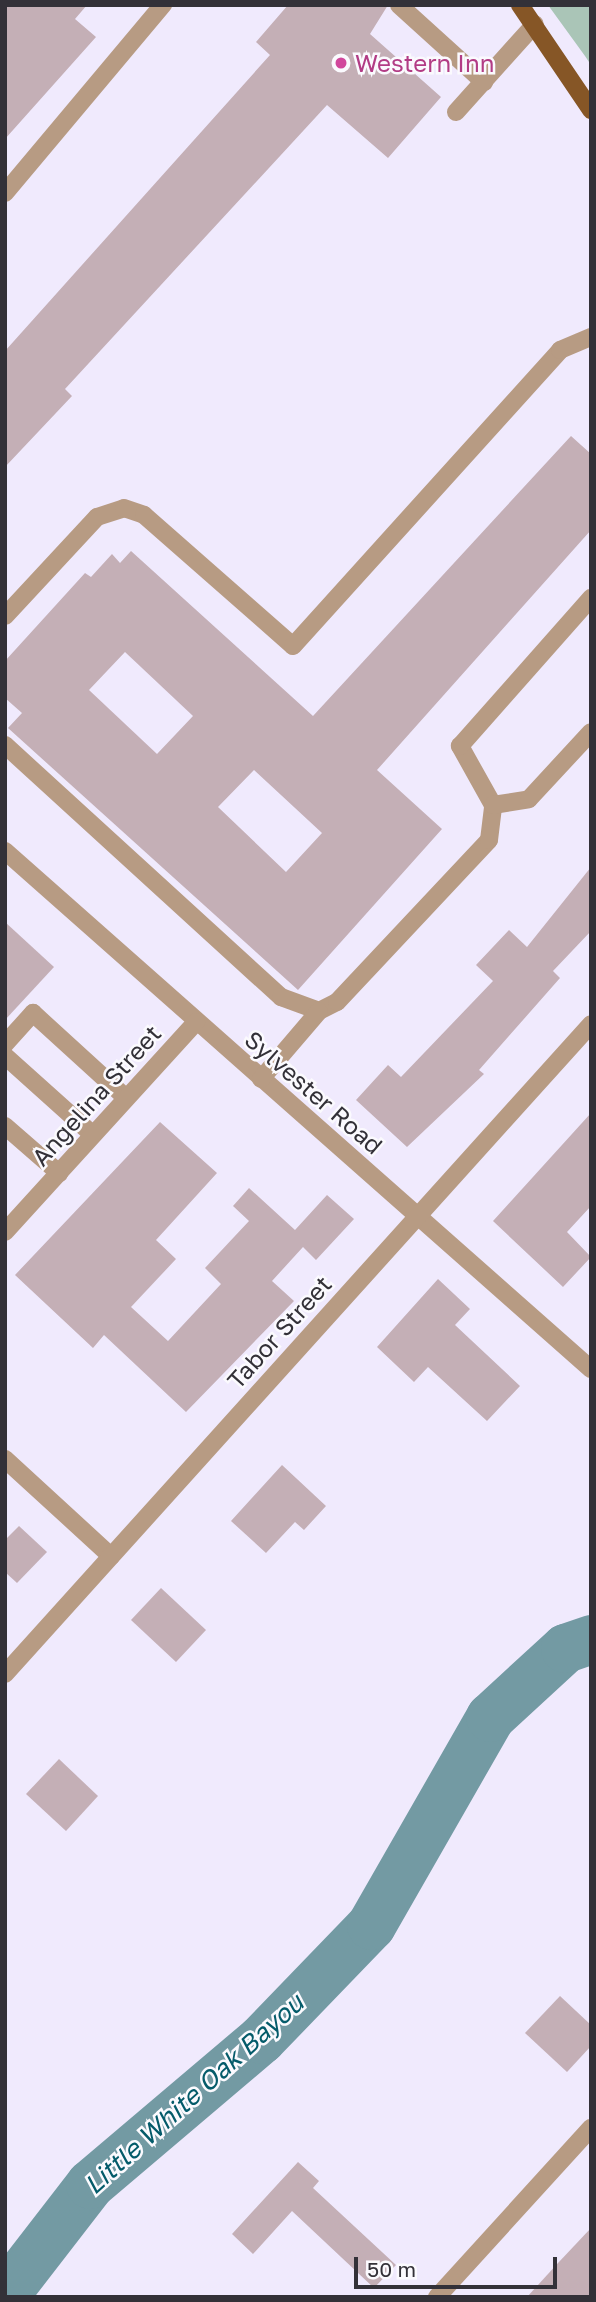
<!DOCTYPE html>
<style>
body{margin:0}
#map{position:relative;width:596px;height:2302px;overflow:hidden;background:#f0eafd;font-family:"Golos Text",sans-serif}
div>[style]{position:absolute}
.green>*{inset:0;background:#aac5b7}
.river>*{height:49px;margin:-24.5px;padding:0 24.5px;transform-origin:24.5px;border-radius:24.5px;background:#739aa3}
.building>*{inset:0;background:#c4afb6}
.minor>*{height:18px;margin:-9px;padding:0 9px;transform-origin:9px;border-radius:9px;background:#b79b83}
.major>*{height:18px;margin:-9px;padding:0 9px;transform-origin:9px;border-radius:9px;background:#865626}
.dots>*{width:19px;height:19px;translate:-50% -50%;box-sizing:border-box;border:4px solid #fbfafe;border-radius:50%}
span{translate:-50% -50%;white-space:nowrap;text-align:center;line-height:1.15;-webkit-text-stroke:5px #fbfafe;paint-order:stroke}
.hotel-label{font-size:24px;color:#b23c85}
.left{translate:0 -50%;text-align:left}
.street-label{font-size:24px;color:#333138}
.water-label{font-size:26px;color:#045b6a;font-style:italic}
.frame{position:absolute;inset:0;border:7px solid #333138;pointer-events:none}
.scale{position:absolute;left:354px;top:2257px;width:203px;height:32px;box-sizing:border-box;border:4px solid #333138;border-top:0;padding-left:9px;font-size:21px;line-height:24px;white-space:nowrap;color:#333138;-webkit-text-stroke:5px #fbfafe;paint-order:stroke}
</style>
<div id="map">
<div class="green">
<div style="clip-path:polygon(548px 5px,591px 5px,591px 65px,585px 56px)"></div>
</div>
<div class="river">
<div style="left:5px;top:2294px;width:139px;rotate:-52.3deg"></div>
<div style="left:90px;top:2184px;width:224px;rotate:-40.3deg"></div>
<div style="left:261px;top:2039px;width:158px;rotate:-46deg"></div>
<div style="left:371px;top:1925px;width:240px;rotate:-60.2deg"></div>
<div style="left:490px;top:1717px;width:102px;rotate:-42.6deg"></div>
<div style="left:565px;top:1648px;width:28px;rotate:-19deg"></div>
</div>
<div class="building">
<div style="clip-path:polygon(5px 5px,87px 5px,75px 19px,96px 37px,5px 139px)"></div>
<div style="clip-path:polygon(288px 5px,388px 5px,370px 34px,441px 97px,388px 158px,327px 105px,65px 389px,72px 396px,5px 467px,5px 351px,270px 55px,256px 42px)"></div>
<div style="clip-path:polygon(evenodd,571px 436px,591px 454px,591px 530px,377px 770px,442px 829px,298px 990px,8px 728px,22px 713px,5px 698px,5px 661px,85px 573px,91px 577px,112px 554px,120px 563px,131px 551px,313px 716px,571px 436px,125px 652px,193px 716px,157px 754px,89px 690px,125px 652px,571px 436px,254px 770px,322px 833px,286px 872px,218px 807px,254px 770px)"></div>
<div style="clip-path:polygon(591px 867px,591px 931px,553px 971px,560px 978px,479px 1070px,484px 1074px,407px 1147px,356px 1100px,388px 1065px,401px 1077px,493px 981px,476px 965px,509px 930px,527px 947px)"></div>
<div style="clip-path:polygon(5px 922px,54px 967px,5px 1020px)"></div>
<div style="clip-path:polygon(591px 1113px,591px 1206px,567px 1232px,591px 1257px,563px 1287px,493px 1221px)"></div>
<div style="clip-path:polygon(160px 1122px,217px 1173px,156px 1240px,176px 1259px,131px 1307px,168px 1341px,221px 1284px,205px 1268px,249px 1221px,233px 1206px,249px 1188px,295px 1230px,327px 1195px,354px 1219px,316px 1260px,303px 1247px,272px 1281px,294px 1301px,186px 1412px,104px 1335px,93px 1348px,15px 1275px)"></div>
<div style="clip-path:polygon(438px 1279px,470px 1309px,455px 1325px,520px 1386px,487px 1421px,428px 1367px,414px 1382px,377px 1347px)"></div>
<div style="clip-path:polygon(282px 1465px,326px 1506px,304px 1530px,295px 1522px,266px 1553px,231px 1521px)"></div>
<div style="clip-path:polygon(19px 1526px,47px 1552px,17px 1583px,5px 1572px,5px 1540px)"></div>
<div style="clip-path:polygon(161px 1588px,206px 1630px,176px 1662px,131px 1620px)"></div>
<div style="clip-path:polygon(59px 1759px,98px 1796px,66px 1831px,26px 1794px)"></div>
<div style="clip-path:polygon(560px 1996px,591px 2025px,591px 2046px,567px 2072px,525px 2033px)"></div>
<div style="clip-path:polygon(298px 2162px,319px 2181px,313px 2188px,396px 2265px,374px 2288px,292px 2211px,253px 2254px,232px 2234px)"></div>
<div style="clip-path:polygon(591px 2228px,591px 2297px,527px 2297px,558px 2263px)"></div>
</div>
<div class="minor">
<div style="left:399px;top:5px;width:115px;rotate:42.2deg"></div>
<div style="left:456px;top:112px;width:118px;rotate:-48.1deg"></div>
<div style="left:5px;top:193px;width:246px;rotate:-50deg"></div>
<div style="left:5px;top:616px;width:135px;rotate:-47.1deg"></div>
<div style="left:97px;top:517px;width:28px;rotate:-18deg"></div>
<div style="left:124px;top:508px;width:21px;rotate:19deg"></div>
<div style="left:144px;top:515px;width:198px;rotate:41.3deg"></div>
<div style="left:293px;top:646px;width:399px;rotate:-47.9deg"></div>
<div style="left:560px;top:350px;width:34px;rotate:-23deg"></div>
<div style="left:5px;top:745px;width:374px;rotate:42.4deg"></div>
<div style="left:281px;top:997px;width:40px;rotate:20.2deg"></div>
<div style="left:319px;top:1011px;width:20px;rotate:-27deg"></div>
<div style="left:337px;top:1002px;width:222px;rotate:-46.8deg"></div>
<div style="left:489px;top:840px;width:35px;rotate:-83deg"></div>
<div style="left:493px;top:805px;width:68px;rotate:-119.2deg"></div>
<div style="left:460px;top:746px;width:198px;rotate:-48.5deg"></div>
<div style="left:493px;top:805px;width:36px;rotate:-9deg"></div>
<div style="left:529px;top:799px;width:91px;rotate:-47.2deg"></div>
<div style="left:5px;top:851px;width:782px;rotate:41.48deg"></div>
<div style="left:5px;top:1044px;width:42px;rotate:-47.9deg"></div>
<div style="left:33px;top:1013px;width:126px;rotate:42.4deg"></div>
<div style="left:5px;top:1056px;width:118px;rotate:41.9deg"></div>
<div style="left:261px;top:1079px;width:89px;rotate:-49.5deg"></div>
<div style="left:5px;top:1126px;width:72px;rotate:41deg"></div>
<div style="left:5px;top:1232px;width:284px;rotate:-47.7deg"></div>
<div style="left:5px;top:1459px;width:144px;rotate:42.5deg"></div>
<div style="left:5px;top:1674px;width:875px;rotate:-47.96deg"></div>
<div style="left:437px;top:2297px;width:229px;rotate:-47.7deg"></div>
</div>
<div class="major">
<div style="left:520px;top:5px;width:127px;rotate:55.9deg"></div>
</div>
<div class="dots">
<div style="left:341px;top:63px;background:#d1479c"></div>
</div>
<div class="hotel-label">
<span class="left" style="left:355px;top:63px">Western Inn</span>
</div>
<div class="street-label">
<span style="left:314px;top:1092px;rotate:41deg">Sylvester Road</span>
<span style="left:96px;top:1095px;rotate:-48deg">Angelina Street</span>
<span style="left:279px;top:1332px;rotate:-48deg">Tabor Street</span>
</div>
<div class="water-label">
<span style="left:194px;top:2094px;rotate:-42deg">Little White Oak Bayou</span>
</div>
<div class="frame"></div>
<div class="scale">50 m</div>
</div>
